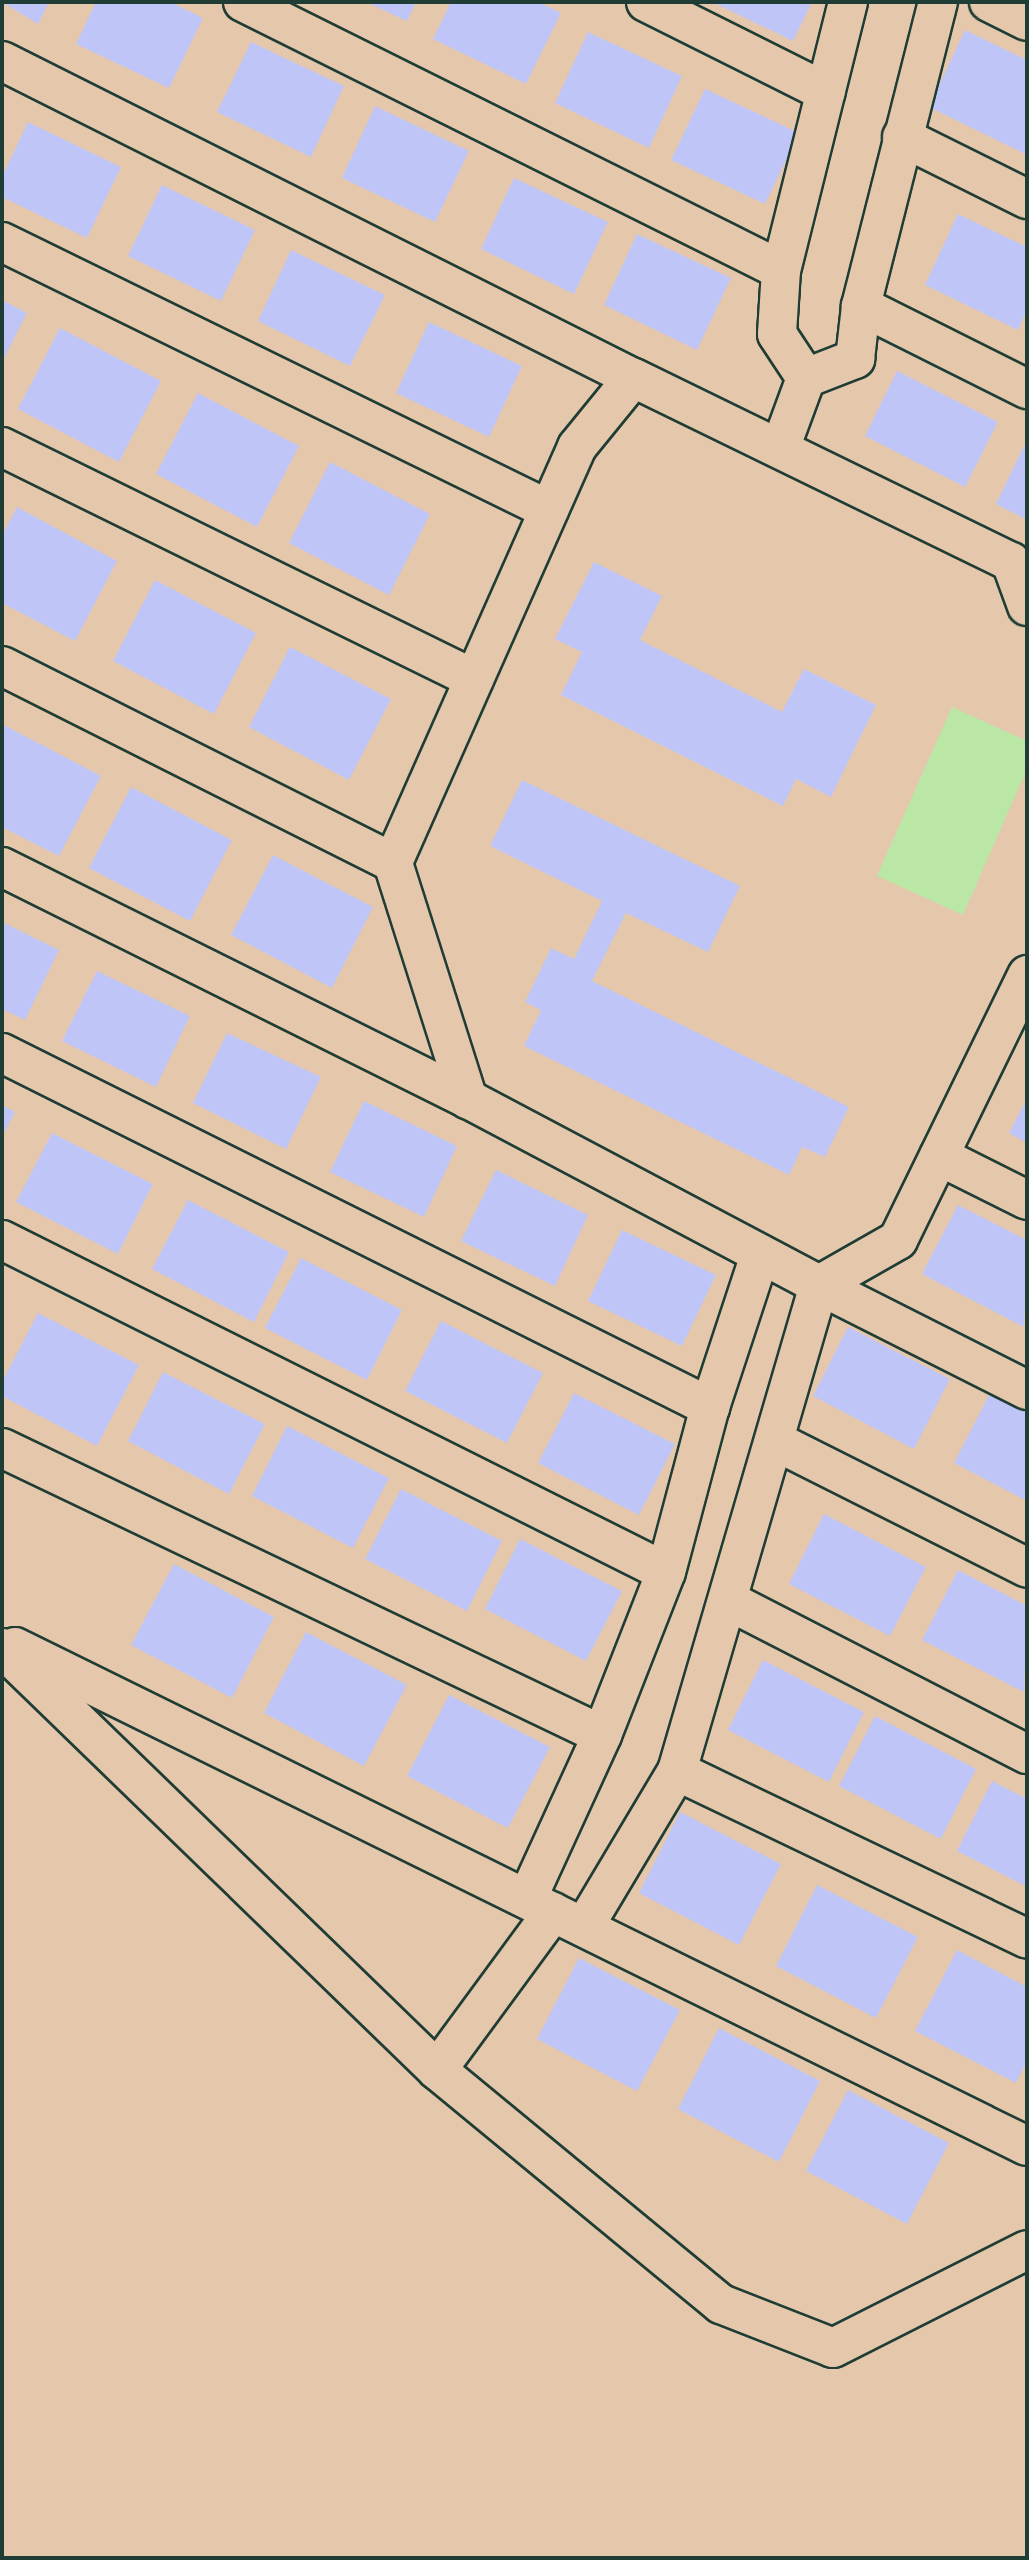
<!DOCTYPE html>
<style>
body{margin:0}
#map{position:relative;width:1029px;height:2560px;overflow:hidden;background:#e5c8ac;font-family:"Gochi Hand",sans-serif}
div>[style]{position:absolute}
.green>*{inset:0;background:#bae7a5}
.building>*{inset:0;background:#c0c5f7}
.roads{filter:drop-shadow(2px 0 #1f3d34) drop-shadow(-2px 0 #1f3d34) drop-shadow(0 2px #1f3d34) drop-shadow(0 -2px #1f3d34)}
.minor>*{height:38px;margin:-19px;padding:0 19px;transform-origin:19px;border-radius:19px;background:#e5c8ac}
span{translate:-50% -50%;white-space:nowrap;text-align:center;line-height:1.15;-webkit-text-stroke:6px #e5c8ac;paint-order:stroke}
.frame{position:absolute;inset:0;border:4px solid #1f3d34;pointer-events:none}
</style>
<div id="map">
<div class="green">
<div style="clip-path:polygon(952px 707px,1027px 741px,1027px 769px,963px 915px,877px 876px)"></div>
</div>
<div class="building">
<div style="clip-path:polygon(2px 2px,49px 2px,38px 24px)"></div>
<div style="clip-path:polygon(96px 2px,170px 2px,203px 18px,169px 88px,76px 44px)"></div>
<div style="clip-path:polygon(366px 2px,416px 2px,407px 21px)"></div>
<div style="clip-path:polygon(451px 2px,538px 2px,561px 13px,526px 84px,433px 39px)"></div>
<div style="clip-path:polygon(712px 2px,812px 2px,793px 41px)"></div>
<div style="clip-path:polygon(965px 30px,1027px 60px,1027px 155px,929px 107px)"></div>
<div style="clip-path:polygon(588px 32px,682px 76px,649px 148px,555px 103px)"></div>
<div style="clip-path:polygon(251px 42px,344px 86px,311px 157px,217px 112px)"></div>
<div style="clip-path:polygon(705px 89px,799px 133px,765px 204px,671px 160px)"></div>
<div style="clip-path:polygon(375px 106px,469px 151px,435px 222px,342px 178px)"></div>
<div style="clip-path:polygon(28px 122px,121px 167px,87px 238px,2px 197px,2px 177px)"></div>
<div style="clip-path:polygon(514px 178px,608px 222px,574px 294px,481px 249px)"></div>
<div style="clip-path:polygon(162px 185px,255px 230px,221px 301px,128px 256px)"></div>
<div style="clip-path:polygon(958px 214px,1027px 247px,1027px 310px,1018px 330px,925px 285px)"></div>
<div style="clip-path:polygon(637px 234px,731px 278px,697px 350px,604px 305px)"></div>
<div style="clip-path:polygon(291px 250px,385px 295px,350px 366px,258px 321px)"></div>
<div style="clip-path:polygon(2px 300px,27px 313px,2px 362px)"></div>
<div style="clip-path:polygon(429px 322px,522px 366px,489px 437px,396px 393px)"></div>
<div style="clip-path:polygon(60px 328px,161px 381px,119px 462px,18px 409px)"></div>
<div style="clip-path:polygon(897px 371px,998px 422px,965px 487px,865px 436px)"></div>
<div style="clip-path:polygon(198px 393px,299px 446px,257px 527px,156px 474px)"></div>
<div style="clip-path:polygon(1027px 440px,1027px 520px,996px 504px)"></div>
<div style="clip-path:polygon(330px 462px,430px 514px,389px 595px,289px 543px)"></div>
<div style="clip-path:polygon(17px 507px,117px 561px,75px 641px,2px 603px,2px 536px)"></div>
<div style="clip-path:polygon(594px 562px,662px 596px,640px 640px,782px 712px,804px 669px,876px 705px,831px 797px,796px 779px,783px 806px,561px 695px,582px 652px,555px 639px)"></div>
<div style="clip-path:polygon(155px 580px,256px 633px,214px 714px,113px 661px)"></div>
<div style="clip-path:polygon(290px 647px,391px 699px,349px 780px,249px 727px)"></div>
<div style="clip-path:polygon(2px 724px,101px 776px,59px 856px,2px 827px)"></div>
<div style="clip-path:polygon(522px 780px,740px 886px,708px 952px,626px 913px,592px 981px,849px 1107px,825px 1157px,802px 1147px,789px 1175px,524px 1046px,541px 1010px,525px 1002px,551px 948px,574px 959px,602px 901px,490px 846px)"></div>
<div style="clip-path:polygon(131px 787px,232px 840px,190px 921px,89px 868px)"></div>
<div style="clip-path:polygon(273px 855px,373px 907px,332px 988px,231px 935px)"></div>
<div style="clip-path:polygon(2px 922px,59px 950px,25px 1020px,2px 1009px)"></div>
<div style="clip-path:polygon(97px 971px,190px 1016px,156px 1087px,62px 1041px)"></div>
<div style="clip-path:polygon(227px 1033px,321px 1077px,286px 1149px,193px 1103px)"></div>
<div style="clip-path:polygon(1027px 1098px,1027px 1143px,1009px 1133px)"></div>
<div style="clip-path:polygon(364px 1101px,457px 1146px,424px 1217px,330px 1172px)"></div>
<div style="clip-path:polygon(2px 1105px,15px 1112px,2px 1137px)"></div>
<div style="clip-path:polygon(52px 1133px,153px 1184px,118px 1254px,16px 1202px)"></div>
<div style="clip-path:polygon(496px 1170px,588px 1215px,555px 1286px,461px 1241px)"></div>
<div style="clip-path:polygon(188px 1200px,289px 1252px,254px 1322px,152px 1269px)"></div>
<div style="clip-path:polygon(958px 1205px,1027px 1240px,1024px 1327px,922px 1274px)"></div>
<div style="clip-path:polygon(622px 1230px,716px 1275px,682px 1346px,588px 1301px)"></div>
<div style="clip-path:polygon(301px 1258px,402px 1310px,367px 1380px,265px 1328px)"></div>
<div style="clip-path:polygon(38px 1313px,139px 1365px,97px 1446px,2px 1396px,2px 1382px)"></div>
<div style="clip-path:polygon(441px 1321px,543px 1373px,507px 1443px,405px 1391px)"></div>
<div style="clip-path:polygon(848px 1327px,950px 1379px,914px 1449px,813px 1396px)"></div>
<div style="clip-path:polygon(163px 1372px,265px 1424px,229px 1494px,128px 1441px)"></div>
<div style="clip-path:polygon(574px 1393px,675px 1444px,639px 1515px,538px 1463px)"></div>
<div style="clip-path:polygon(990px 1393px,1027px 1412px,1027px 1501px,954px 1463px)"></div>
<div style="clip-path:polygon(287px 1426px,389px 1478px,353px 1548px,252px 1496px)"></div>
<div style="clip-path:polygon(401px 1489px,502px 1541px,467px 1611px,365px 1559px)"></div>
<div style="clip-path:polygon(824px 1514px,926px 1567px,890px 1636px,789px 1584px)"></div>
<div style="clip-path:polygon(520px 1539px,622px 1591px,586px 1661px,485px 1609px)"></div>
<div style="clip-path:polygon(174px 1564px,274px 1617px,232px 1698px,131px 1645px)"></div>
<div style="clip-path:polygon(958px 1570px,1027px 1606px,1024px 1692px,922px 1640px)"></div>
<div style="clip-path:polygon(306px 1632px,407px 1685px,364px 1766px,264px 1713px)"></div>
<div style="clip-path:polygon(763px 1660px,864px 1712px,829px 1782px,728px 1730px)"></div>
<div style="clip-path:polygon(449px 1695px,550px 1747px,508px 1828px,407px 1776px)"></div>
<div style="clip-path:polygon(875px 1716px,976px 1769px,941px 1839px,839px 1786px)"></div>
<div style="clip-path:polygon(992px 1781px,1027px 1799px,1027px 1887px,957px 1851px)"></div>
<div style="clip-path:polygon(680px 1812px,781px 1864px,739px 1945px,639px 1893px)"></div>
<div style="clip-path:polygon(817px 1885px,918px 1937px,876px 2018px,776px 1966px)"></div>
<div style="clip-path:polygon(957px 1950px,1027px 1987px,1027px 2061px,1016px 2083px,915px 2031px)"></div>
<div style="clip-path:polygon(579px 1958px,680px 2010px,637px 2091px,537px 2039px)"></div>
<div style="clip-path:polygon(719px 2028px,820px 2081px,779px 2162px,678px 2109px)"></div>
<div style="clip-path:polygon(848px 2090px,949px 2143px,907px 2224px,806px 2171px)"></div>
</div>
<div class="roads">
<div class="minor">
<div style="left:243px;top:2px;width:601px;rotate:26.48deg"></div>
<div style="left:646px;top:2px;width:201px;rotate:26.6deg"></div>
<div style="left:848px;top:2px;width:276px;rotate:104deg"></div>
<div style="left:781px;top:270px;width:64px;rotate:93.6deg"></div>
<div style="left:777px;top:334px;width:53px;rotate:56.6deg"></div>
<div style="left:806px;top:378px;width:53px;rotate:-21.2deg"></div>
<div style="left:855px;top:359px;width:53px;rotate:-83.5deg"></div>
<div style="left:861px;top:306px;width:314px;rotate:-75.8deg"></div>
<div style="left:989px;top:2px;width:42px;rotate:26.6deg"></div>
<div style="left:2px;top:61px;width:706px;rotate:26.67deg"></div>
<div style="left:902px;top:137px;width:140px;rotate:26.4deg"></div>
<div style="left:2px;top:242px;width:609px;rotate:26.1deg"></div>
<div style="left:861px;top:306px;width:186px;rotate:26.6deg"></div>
<div style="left:781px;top:446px;width:72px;rotate:-69.8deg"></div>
<div style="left:2px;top:447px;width:526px;rotate:26.18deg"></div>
<div style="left:1027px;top:606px;width:47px;rotate:-110deg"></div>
<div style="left:1011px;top:562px;width:420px;rotate:-154deg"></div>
<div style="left:633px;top:378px;width:89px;rotate:129.1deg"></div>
<div style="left:577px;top:447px;width:455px;rotate:113.9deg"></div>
<div style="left:393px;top:863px;width:248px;rotate:72.4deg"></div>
<div style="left:468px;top:1099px;width:397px;rotate:27.9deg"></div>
<div style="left:819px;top:1285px;width:91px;rotate:-29.7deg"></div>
<div style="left:898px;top:1240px;width:295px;rotate:-64deg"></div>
<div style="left:2px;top:666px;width:438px;rotate:26.7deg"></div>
<div style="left:2px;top:867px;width:521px;rotate:26.47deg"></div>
<div style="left:2px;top:1053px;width:792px;rotate:26.57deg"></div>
<div style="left:939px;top:1156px;width:98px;rotate:26.6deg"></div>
<div style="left:2px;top:1240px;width:742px;rotate:26.57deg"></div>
<div style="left:777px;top:1442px;width:280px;rotate:26.7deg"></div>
<div style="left:2px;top:1448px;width:665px;rotate:25.56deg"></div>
<div style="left:729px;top:1601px;width:335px;rotate:27.2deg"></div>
<div style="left:15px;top:1647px;width:1128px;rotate:26.25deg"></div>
<div style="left:2px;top:1648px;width:606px;rotate:44.13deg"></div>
<div style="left:437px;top:2070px;width:368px;rotate:39.5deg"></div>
<div style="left:721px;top:2304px;width:120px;rotate:21.4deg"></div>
<div style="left:833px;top:2348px;width:217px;rotate:-26.8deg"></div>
<div style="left:677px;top:1771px;width:388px;rotate:25.6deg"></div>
<div style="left:527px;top:1899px;width:180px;rotate:-65.4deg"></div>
<div style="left:602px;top:1735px;width:175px;rotate:-68.6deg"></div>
<div style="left:666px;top:1572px;width:171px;rotate:-75.1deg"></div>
<div style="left:710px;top:1407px;width:160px;rotate:-71.8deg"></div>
<div style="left:584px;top:1927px;width:182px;rotate:-59.2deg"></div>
<div style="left:677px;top:1771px;width:506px;rotate:-73.71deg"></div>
<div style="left:819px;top:1285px;width:233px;rotate:26.8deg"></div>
<div style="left:437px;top:2070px;width:196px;rotate:-53.7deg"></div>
</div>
</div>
<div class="frame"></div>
</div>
